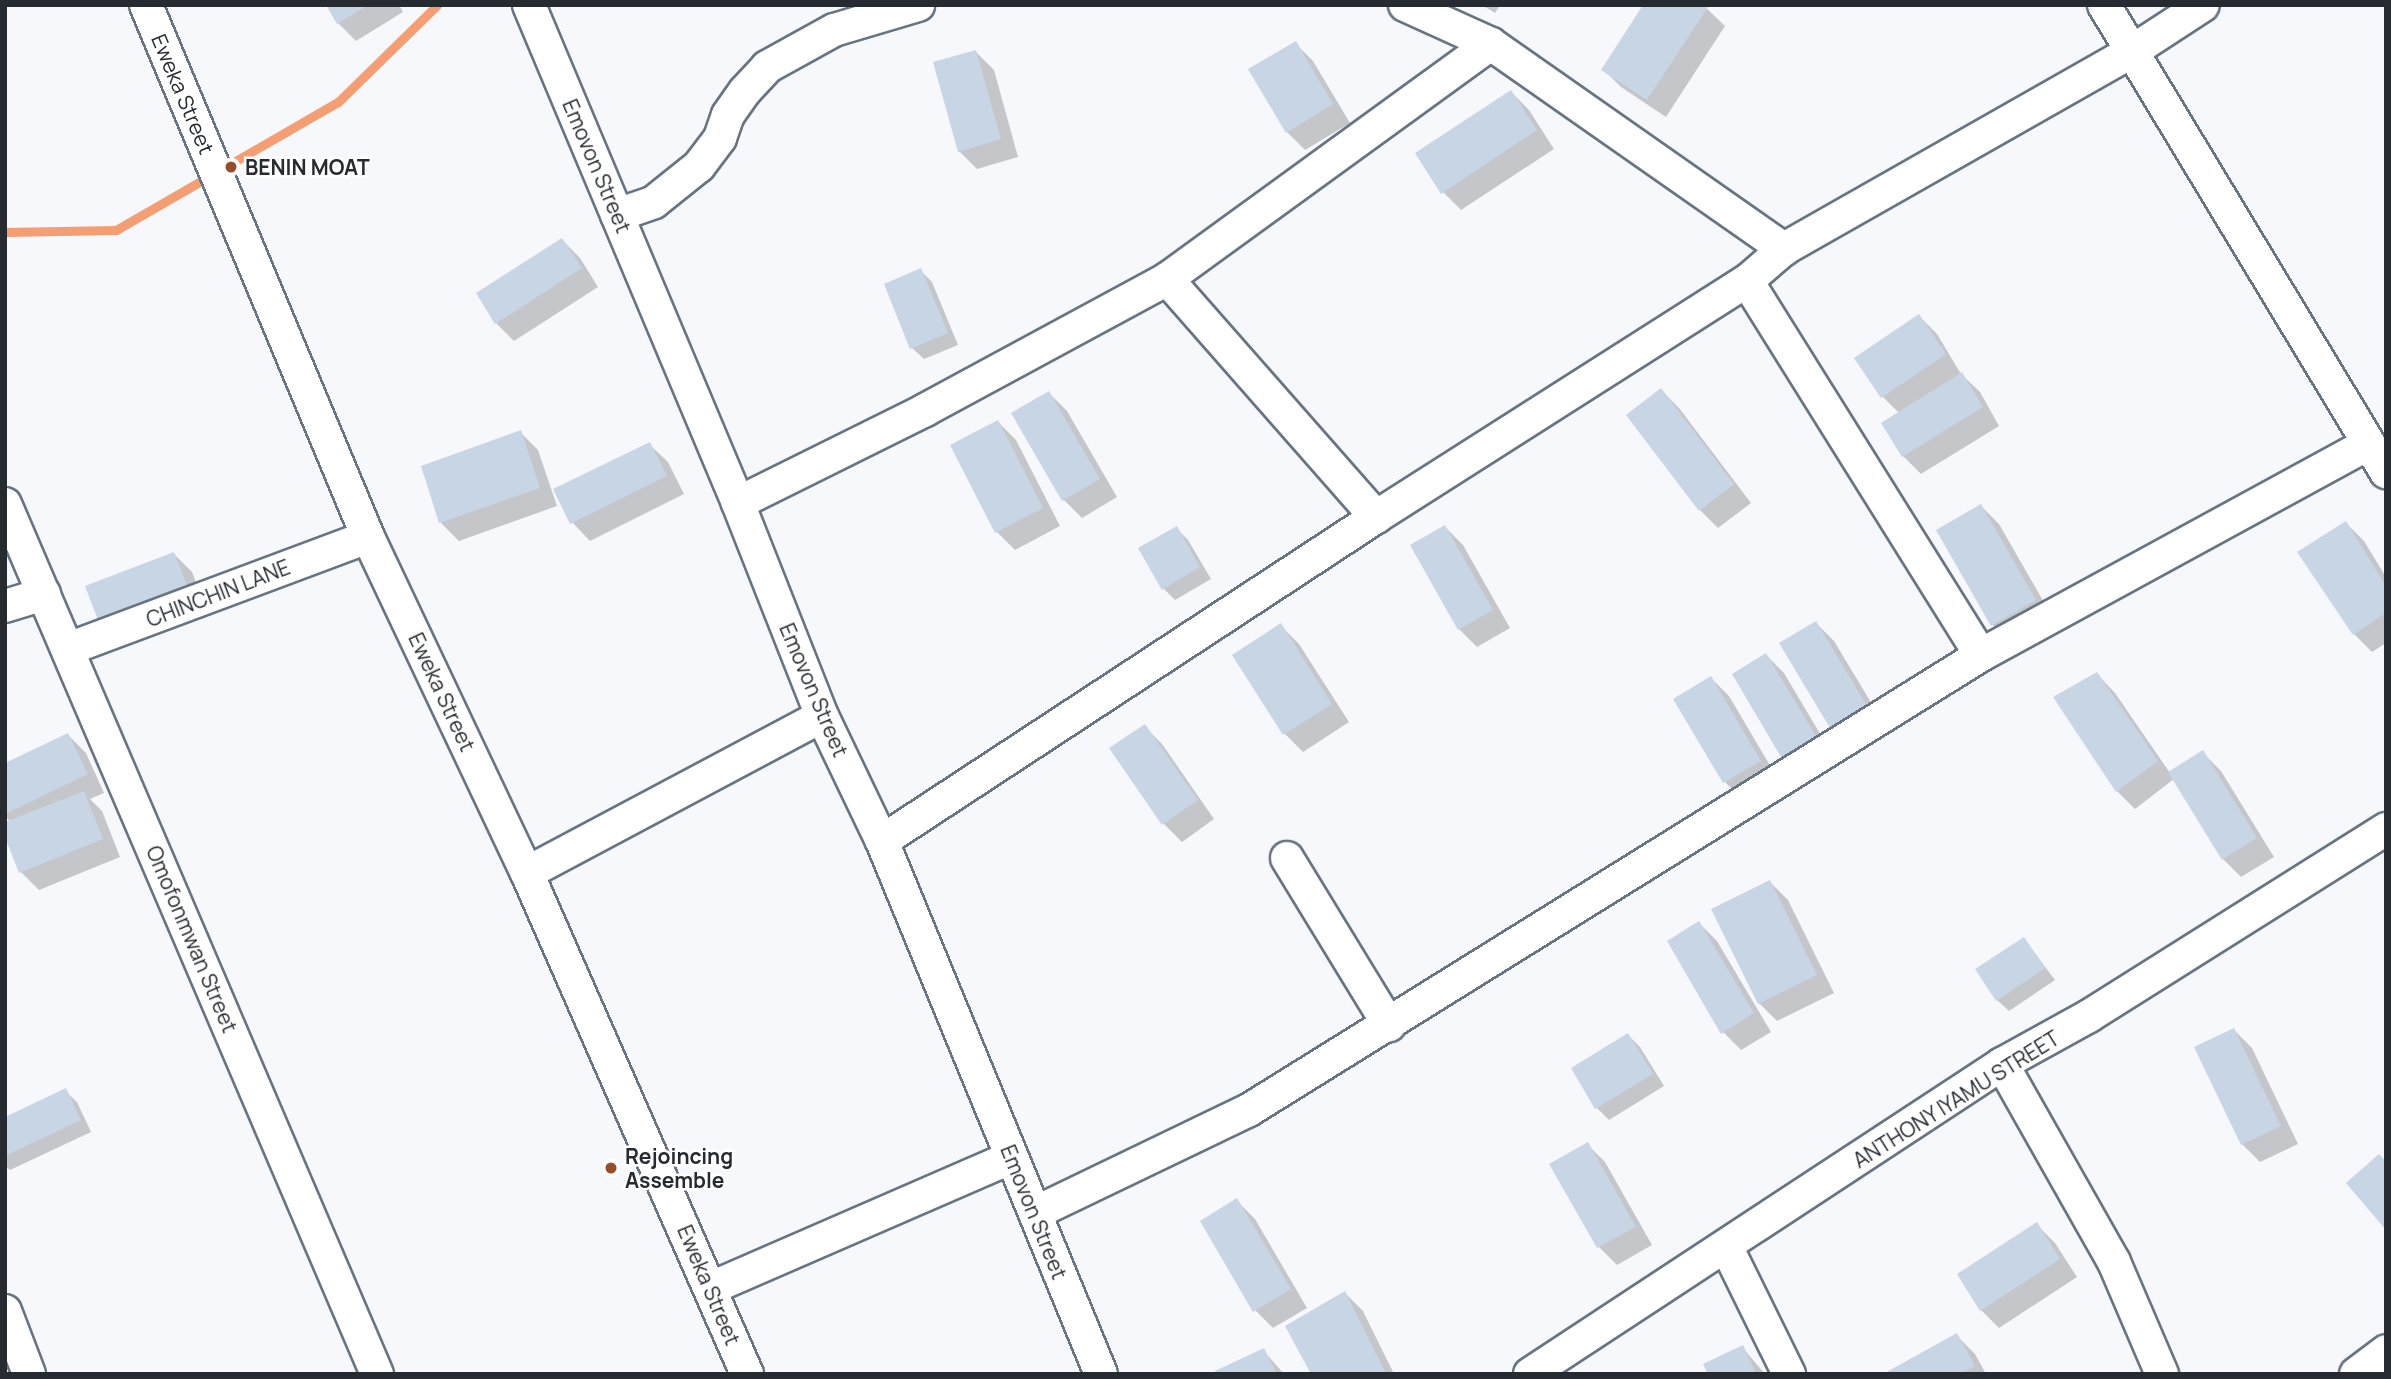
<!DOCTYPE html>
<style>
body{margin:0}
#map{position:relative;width:2391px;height:1379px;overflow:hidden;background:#f6f8fc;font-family:Manrope,sans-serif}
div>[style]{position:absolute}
.shadow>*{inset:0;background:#0003}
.stream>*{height:9px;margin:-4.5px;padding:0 4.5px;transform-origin:4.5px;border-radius:4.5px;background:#f59d73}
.building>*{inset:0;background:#c7d5e4}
.roads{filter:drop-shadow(2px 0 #687482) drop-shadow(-2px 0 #687482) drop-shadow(0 2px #687482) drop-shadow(0 -2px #687482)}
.minor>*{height:32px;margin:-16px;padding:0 16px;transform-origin:16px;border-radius:16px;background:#fff}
.dots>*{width:19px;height:19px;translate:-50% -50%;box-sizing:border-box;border:4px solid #fff;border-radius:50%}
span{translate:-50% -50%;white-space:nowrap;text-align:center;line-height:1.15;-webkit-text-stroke:5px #fff;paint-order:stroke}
.street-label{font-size:21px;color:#262b31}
.poi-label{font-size:21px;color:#262b31;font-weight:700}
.left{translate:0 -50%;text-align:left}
.frame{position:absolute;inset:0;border:7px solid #262b31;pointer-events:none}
</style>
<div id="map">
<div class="shadow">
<div style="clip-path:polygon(328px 5px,399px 5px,403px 12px,356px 41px,338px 23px)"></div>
<div style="clip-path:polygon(1482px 5px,1500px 5px,1495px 13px)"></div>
<div style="clip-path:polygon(1645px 5px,1703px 5px,1725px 26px,1666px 117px,1621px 87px,1603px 69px)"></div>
<div style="clip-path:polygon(1295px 43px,1313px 61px,1350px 123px,1305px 150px,1287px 132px)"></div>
<div style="clip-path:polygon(976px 52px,994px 70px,1018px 157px,977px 169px,959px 151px)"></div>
<div style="clip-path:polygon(1511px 92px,1529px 110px,1554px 149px,1461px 210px,1443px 192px)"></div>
<div style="clip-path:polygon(562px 240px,580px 258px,598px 287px,514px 341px,496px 323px)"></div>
<div style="clip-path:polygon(920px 270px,932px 282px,958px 345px,924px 359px,912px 348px)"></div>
<div style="clip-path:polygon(1919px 316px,1937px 334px,1961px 374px,1980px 392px,1999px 426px,1921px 474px,1903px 456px,1883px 423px,1899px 413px,1883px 397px,1857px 358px)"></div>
<div style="clip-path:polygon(1661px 390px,1679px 408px,1751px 503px,1718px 528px,1700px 510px)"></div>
<div style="clip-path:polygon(1049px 393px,1067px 411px,1117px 497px,1082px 518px,1064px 500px,1013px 414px)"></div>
<div style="clip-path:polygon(998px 422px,1016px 440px,1060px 526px,1015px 550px,997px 532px)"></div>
<div style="clip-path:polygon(520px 432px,538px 450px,557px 506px,459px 541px,441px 523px,423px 467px)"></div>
<div style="clip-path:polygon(649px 444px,668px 462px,684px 494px,590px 541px,572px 522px)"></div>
<div style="clip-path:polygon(1981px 506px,1999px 524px,2053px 618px,2011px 643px,1993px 625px)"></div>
<div style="clip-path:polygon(2346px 523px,2364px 541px,2386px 577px,2386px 643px,2372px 652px,2354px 634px)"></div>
<div style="clip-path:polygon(1445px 527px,1463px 545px,1510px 628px,1477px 647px,1459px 629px)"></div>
<div style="clip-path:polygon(1176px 528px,1188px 540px,1211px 579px,1175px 600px,1164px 589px)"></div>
<div style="clip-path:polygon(174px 554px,192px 572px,207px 611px,121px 645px)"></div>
<div style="clip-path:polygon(1816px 623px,1834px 641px,1884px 724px,1850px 745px,1832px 727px,1782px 644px)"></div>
<div style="clip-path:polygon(1281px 626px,1299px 644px,1349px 722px,1303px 752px,1285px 734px,1235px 656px)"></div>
<div style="clip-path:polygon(1766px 655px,1784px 673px,1835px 759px,1803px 779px)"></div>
<div style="clip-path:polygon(2097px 674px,2115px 693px,2170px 773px,2203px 753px,2221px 771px,2274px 857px,2241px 877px,2223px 859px,2174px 779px,2135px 809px,2117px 791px)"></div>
<div style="clip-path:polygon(1711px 678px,1729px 696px,1778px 779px,1743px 800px,1725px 782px,1676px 700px)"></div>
<div style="clip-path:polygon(1144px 726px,1162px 744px,1214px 819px,1182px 842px,1164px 824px,1112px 749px)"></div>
<div style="clip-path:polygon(68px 735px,86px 753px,104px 793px,90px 799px,102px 811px,120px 857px,39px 890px,21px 872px,11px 822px,5px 816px,5px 764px)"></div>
<div style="clip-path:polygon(1770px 882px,1788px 900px,1834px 993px,1777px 1021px,1759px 1003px)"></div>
<div style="clip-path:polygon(1699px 923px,1717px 941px,1771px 1032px,1741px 1050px,1723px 1032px)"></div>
<div style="clip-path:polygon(2024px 939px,2055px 980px,2009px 1011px,1997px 1000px)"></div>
<div style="clip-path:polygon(2234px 1030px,2252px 1048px,2298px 1144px,2260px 1162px,2242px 1144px)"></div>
<div style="clip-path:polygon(1628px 1035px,1640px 1047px,1664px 1086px,1609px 1120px,1597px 1108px)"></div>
<div style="clip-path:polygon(65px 1091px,77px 1102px,91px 1132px,10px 1170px,5px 1166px,5px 1119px)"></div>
<div style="clip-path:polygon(1587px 1144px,1605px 1162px,1652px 1245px,1617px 1265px,1599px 1247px,1552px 1164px)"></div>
<div style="clip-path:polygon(1237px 1201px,1255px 1219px,1307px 1308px,1273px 1328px,1255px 1310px)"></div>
<div style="clip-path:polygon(2037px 1225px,2055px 1243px,2077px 1277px,1999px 1328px,1981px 1310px)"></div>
<div style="clip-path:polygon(1345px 1293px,1363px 1311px,1394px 1374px,1313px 1374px)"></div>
<div style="clip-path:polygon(1957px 1336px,1975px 1354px,1986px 1374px,1887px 1374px)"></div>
<div style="clip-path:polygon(1742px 1347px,1765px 1374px,1710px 1374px)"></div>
<div style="clip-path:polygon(1263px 1350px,1284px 1374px,1218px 1374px)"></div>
</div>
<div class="stream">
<div style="left:5px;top:232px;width:111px;rotate:-1deg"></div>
<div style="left:116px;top:230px;width:256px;rotate:-30deg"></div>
<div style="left:338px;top:102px;width:139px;rotate:-44.4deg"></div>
</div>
<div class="building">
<div style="clip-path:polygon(326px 5px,368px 5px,337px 24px)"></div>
<div style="clip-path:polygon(1643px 5px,1708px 7px,1647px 100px,1601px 70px)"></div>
<div style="clip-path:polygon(1296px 41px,1333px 104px,1286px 133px,1248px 69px)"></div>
<div style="clip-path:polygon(976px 50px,1001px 139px,958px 152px,933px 62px)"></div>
<div style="clip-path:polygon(1511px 90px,1537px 130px,1441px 194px,1415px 153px)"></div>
<div style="clip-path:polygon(562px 238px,582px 268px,495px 324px,476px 293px)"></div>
<div style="clip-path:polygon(921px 268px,948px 333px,910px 349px,884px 284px)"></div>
<div style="clip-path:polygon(1919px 314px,1946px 354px,1881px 398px,1854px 358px)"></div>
<div style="clip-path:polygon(1962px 372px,1983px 407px,1902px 457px,1881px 423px)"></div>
<div style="clip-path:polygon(1661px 388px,1734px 484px,1699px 511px,1626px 415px)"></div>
<div style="clip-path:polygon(1049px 391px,1100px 479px,1062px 501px,1011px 413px)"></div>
<div style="clip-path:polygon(998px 420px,1043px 508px,995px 533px,950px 445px)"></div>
<div style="clip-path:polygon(521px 430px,540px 488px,439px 523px,421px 466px)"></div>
<div style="clip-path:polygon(650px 442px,667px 476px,570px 524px,553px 489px)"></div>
<div style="clip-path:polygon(1981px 504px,2036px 600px,1991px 626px,1936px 530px)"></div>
<div style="clip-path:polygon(2346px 521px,2386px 586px,2386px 613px,2353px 635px,2297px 552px)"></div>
<div style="clip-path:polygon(1445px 525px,1493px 610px,1458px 630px,1410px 545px)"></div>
<div style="clip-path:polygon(1177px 526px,1200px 567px,1162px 590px,1138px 548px)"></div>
<div style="clip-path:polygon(174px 552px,190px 593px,101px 628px,85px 586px)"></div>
<div style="clip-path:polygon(1816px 621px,1867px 706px,1830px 728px,1779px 643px)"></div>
<div style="clip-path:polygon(1281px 623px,1332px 704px,1283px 735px,1232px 655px)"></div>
<div style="clip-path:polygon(1766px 653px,1819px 741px,1784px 762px,1732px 674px)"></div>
<div style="clip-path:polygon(2097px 672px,2158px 761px,2116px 792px,2053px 697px)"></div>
<div style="clip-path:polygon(1711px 676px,1761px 761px,1723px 783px,1673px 699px)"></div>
<div style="clip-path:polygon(1145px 724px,1198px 800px,1162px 825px,1109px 748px)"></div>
<div style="clip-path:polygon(68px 733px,88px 774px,5px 814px,5px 763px)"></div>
<div style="clip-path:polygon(2203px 750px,2257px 838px,2222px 860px,2168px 772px)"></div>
<div style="clip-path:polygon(84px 791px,103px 839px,19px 873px,5px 837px,5px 822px)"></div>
<div style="clip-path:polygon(1770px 880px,1817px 975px,1758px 1004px,1711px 909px)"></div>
<div style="clip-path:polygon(1699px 921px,1754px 1013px,1721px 1034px,1667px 941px)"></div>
<div style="clip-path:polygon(2024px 937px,2045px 968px,1996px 1001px,1975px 969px)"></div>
<div style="clip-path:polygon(2234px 1028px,2281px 1126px,2241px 1145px,2194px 1047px)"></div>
<div style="clip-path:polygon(1628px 1033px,1653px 1074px,1595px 1109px,1571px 1068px)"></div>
<div style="clip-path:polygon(66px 1088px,81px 1120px,5px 1156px,5px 1117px)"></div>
<div style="clip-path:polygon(1588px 1142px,1636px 1227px,1597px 1248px,1549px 1164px)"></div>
<div style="clip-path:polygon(2379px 1154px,2386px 1162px,2386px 1230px,2346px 1183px)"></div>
<div style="clip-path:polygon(1237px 1198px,1291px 1289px,1253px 1312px,1200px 1221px)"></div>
<div style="clip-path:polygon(2037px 1222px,2060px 1259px,1980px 1311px,1957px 1274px)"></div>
<div style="clip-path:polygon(1345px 1291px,1386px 1374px,1311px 1374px,1285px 1326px)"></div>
<div style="clip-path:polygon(1957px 1333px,1975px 1366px,1961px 1374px,1883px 1374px)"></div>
<div style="clip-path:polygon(1743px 1345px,1756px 1374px,1708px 1374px,1703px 1364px)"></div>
<div style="clip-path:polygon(1264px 1348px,1277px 1374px,1216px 1374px,1215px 1371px)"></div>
</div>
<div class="roads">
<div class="minor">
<div style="left:146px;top:5px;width:576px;rotate:67.35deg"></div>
<div style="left:368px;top:537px;width:372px;rotate:64.7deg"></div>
<div style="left:527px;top:873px;width:547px;rotate:66.29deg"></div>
<div style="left:529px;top:5px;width:540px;rotate:67.23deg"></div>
<div style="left:738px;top:503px;width:229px;rotate:68.5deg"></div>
<div style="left:822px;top:716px;width:139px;rotate:64.4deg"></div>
<div style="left:882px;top:841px;width:576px;rotate:67.66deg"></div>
<div style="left:1405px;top:5px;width:94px;rotate:24.4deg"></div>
<div style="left:1491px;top:44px;width:358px;rotate:35deg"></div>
<div style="left:2104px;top:5px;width:546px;rotate:58.87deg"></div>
<div style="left:617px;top:215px;width:39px;rotate:-19deg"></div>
<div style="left:654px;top:202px;width:58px;rotate:-38.7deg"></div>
<div style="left:699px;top:166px;width:35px;rotate:-53deg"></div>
<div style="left:720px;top:138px;width:24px;rotate:-71deg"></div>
<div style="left:728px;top:115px;width:29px;rotate:-55deg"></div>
<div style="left:745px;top:91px;width:33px;rotate:-47deg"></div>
<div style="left:767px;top:67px;width:77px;rotate:-28.9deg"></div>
<div style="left:834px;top:30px;width:88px;rotate:-16.6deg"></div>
<div style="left:1167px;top:279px;width:317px;rotate:48.7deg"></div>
<div style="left:1747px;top:281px;width:441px;rotate:58deg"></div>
<div style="left:738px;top:503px;width:209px;rotate:-26.4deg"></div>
<div style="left:925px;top:410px;width:275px;rotate:-28.4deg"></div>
<div style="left:1167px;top:279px;width:400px;rotate:-36deg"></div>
<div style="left:5px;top:504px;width:946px;rotate:66.85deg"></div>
<div style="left:5px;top:606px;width:41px;rotate:-17.1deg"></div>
<div style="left:68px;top:649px;width:320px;rotate:-20.5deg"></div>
<div style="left:882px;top:841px;width:591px;rotate:-33.26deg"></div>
<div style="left:1376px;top:517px;width:440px;rotate:-32.5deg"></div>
<div style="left:1747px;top:281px;width:49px;rotate:-40.9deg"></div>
<div style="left:1784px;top:249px;width:403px;rotate:-29.6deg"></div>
<div style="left:2134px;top:50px;width:82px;rotate:-33.1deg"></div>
<div style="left:1287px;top:858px;width:196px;rotate:58.6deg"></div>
<div style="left:527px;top:873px;width:334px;rotate:-28deg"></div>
<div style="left:2002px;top:1064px;width:227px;rotate:60.5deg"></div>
<div style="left:2114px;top:1262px;width:122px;rotate:66.8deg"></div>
<div style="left:1035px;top:1213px;width:237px;rotate:-25.7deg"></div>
<div style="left:1249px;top:1110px;width:862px;rotate:-31.86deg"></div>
<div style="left:1981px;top:655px;width:441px;rotate:-28.6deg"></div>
<div style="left:1726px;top:1246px;width:143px;rotate:63.8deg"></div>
<div style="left:711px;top:1288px;width:328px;rotate:-23.5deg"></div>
<div style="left:5px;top:1311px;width:67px;rotate:69.1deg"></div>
<div style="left:1530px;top:1374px;width:565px;rotate:-33.3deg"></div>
<div style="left:2002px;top:1064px;width:99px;rotate:-28.9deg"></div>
<div style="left:2089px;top:1016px;width:351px;rotate:-32.2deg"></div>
<div style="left:2356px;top:1374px;width:38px;rotate:-37deg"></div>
</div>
</div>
<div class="dots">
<div style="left:231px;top:167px;background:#964e2a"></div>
<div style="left:611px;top:1168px;background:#964e2a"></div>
</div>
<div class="street-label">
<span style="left:183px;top:94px;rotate:67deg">Eweka Street</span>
<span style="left:597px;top:166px;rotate:67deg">Emovon Street</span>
<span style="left:218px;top:593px;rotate:-21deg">CHINCHIN LANE</span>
<span style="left:814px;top:690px;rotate:67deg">Emovon Street</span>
<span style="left:442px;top:692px;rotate:65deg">Eweka Street</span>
<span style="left:192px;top:939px;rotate:67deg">Omofonmwan Street</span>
<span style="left:1956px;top:1099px;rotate:-32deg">ANTHONY IYAMU STREET</span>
<span style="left:1034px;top:1212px;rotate:68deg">Emovon Street</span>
<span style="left:709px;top:1285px;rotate:67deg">Eweka Street</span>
</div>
<div class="poi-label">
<span class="left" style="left:245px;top:167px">BENIN MOAT</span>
<span class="left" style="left:625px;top:1168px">Rejoincing<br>Assemble</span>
</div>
<div class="frame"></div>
</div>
